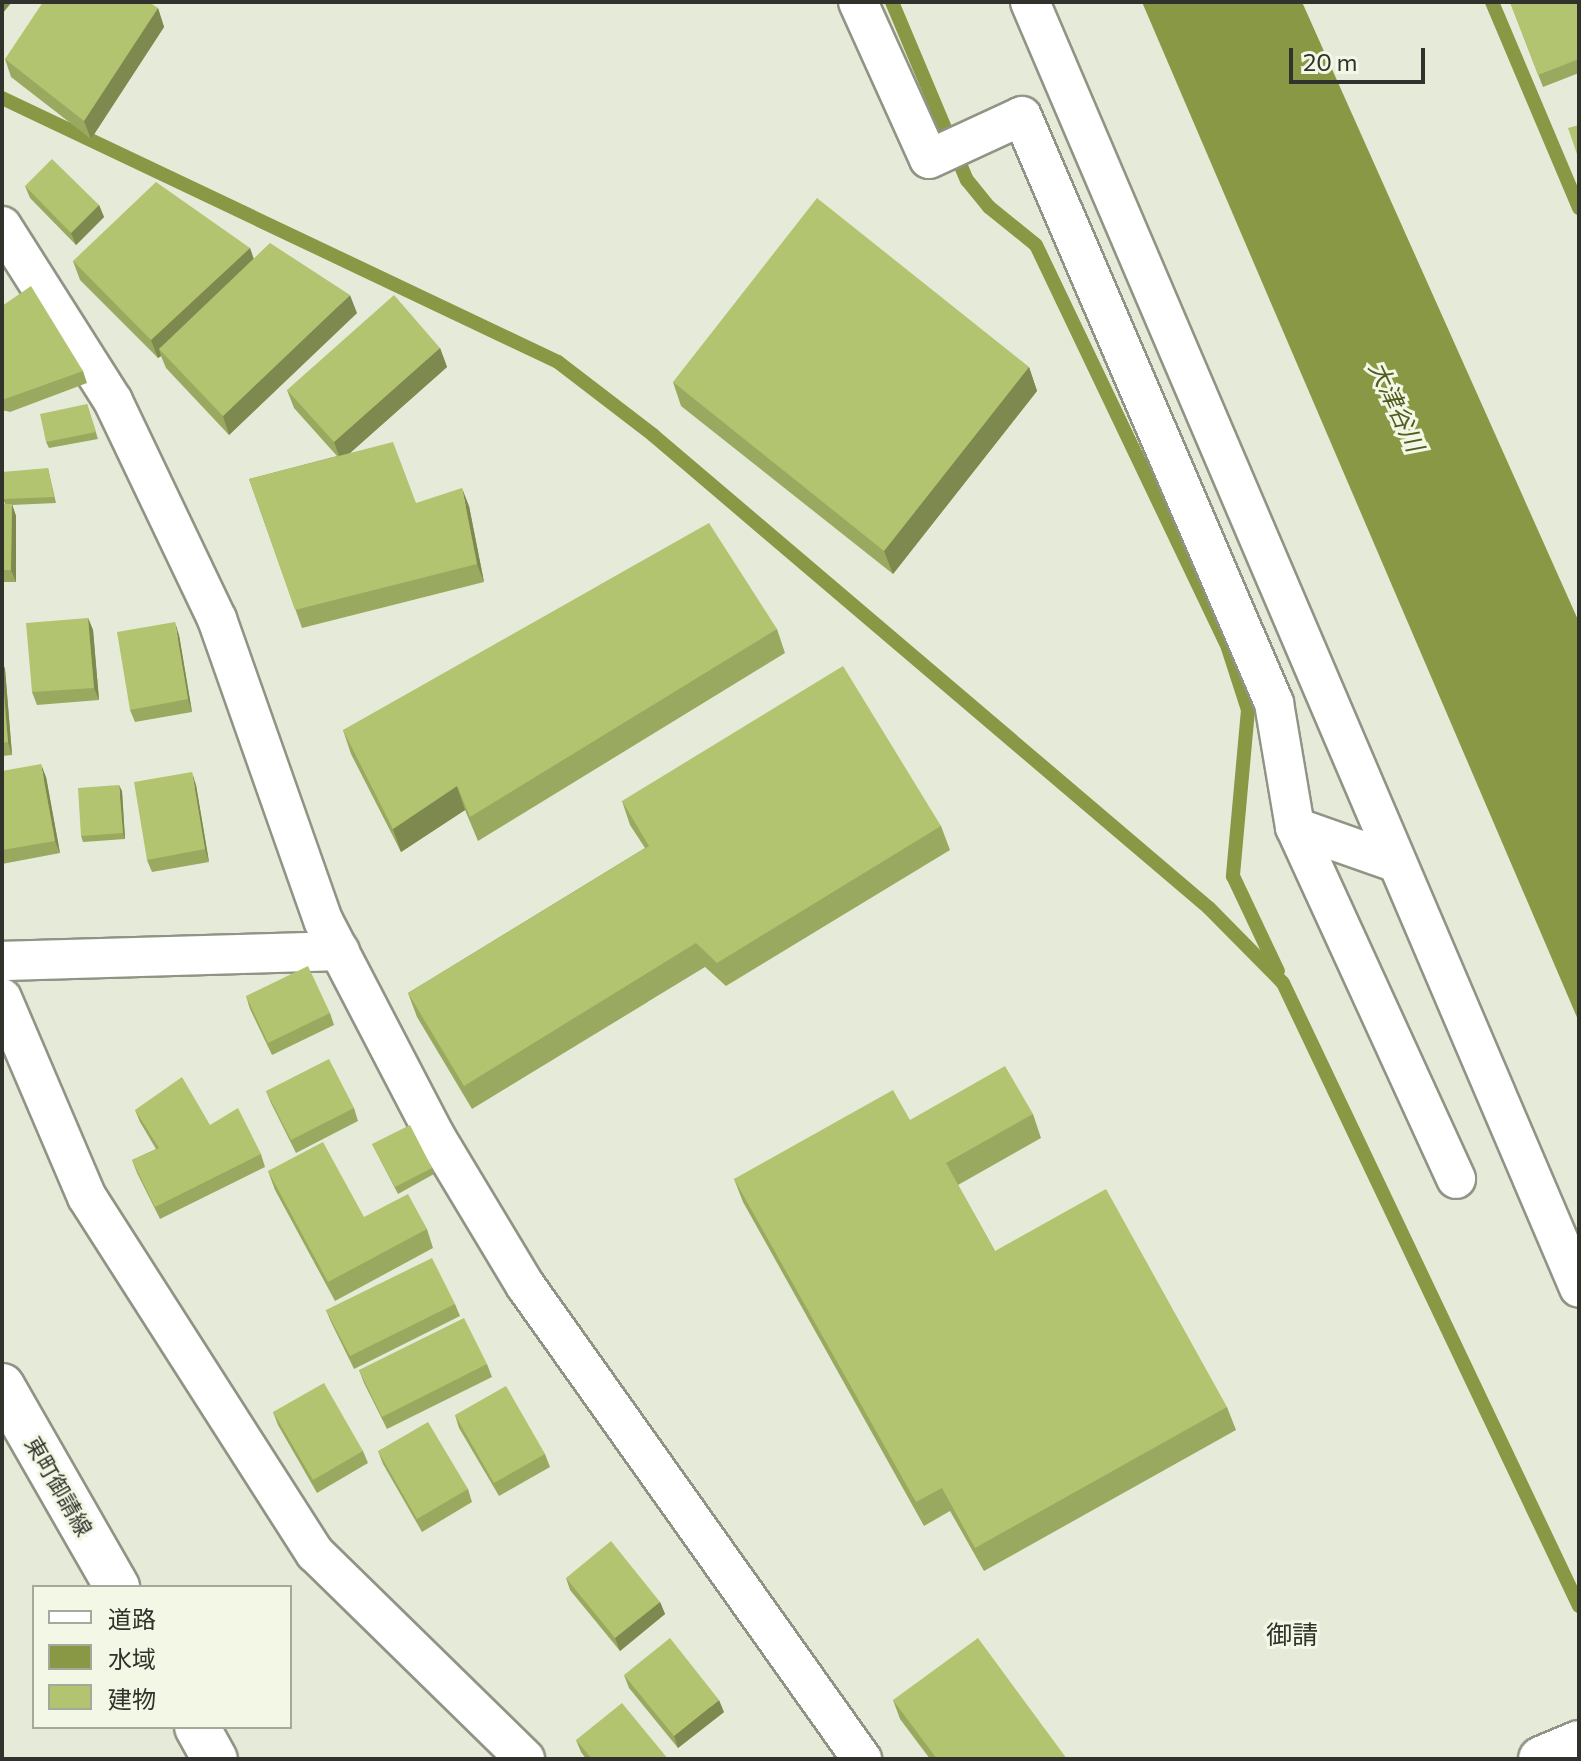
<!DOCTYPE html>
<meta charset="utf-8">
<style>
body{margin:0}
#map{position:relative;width:1581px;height:1761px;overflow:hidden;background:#e6ebd9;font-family:Commissioner,"Noto Sans JP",sans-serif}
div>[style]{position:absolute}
.water>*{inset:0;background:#889844}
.stream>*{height:14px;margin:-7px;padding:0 7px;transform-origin:7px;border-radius:7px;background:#889844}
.roads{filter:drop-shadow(2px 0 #909484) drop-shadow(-2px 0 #909484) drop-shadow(0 2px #909484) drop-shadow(0 -2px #909484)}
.minor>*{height:38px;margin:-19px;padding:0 19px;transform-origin:19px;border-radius:19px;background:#fff}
.tertiary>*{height:44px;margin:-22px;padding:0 22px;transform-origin:22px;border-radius:22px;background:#fff}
.wall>*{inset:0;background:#99a95f}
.shaded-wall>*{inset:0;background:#7d894e}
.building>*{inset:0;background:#b2c46f}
span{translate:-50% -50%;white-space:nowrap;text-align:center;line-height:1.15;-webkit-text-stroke:6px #f3f8e6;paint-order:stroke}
.street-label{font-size:22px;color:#30322b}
.water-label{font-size:24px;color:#515d20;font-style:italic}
.quarter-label{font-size:26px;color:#30322b}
.frame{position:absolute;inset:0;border:4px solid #30322b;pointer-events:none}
.legend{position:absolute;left:32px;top:1585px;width:260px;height:144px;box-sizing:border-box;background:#f3f8e6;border:2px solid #a5a99b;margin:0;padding:10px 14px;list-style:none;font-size:24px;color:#30322b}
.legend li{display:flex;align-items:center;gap:16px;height:40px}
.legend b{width:40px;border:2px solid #a5a99b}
.scale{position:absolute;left:1289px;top:48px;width:136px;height:36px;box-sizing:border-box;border:4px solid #30322b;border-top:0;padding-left:10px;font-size:24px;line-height:28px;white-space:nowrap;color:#30322b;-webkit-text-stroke:6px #f3f8e6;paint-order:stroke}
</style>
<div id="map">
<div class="water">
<div style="clip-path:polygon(1142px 2px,1302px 2px,1579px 622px,1579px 1022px)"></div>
</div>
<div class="stream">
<div style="left:892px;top:2px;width:193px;rotate:67.2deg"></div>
<div style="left:967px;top:180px;width:35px;rotate:51deg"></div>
<div style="left:989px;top:207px;width:60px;rotate:39deg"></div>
<div style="left:1036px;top:245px;width:446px;rotate:64.5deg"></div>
<div style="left:1228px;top:648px;width:65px;rotate:72.1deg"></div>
<div style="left:1248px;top:710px;width:167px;rotate:95.2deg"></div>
<div style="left:1233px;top:876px;width:105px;rotate:64.7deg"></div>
<div style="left:1492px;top:2px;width:224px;rotate:67.1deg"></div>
<div style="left:2px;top:98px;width:615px;rotate:25.4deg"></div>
<div style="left:558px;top:362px;width:120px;rotate:37.5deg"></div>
<div style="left:653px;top:435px;width:730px;rotate:40.39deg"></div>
<div style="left:1209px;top:908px;width:105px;rotate:45.4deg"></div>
<div style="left:1283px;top:983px;width:690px;rotate:64.59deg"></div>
</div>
<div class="roads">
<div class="minor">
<div style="left:858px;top:2px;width:172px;rotate:65.7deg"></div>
<div style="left:929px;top:159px;width:102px;rotate:-24.8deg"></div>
<div style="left:1022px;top:116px;width:639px;rotate:66.77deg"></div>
<div style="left:1274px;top:703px;width:126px;rotate:80.4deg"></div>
<div style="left:1295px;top:827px;width:387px;rotate:65.4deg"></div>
<div style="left:1030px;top:2px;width:1398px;rotate:66.88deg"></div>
<div style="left:2px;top:226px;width:207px;rotate:57.6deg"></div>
<div style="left:113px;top:401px;width:242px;rotate:64.5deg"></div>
<div style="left:217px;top:619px;width:321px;rotate:70.6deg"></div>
<div style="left:324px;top:922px;width:242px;rotate:62.5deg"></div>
<div style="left:436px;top:1137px;width:173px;rotate:59deg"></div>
<div style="left:525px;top:1285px;width:582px;rotate:54.59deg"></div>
<div style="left:1295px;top:827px;width:108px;rotate:19.4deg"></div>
<div style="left:2px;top:961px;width:338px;rotate:-1.7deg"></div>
<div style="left:2px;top:998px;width:216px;rotate:66.9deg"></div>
<div style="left:87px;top:1197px;width:423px;rotate:57.4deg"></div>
<div style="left:315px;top:1553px;width:294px;rotate:44.4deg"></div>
</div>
<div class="tertiary">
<div style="left:2px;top:1386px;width:232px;rotate:60.2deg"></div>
<div style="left:197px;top:1727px;width:37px;rotate:61deg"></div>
<div style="left:1541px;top:1759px;width:41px;rotate:-22.8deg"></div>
</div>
</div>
<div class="wall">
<div style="clip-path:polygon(1510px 2px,1579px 2px,1579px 73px,1543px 87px)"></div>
<div style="clip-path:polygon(158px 8px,164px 27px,91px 139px,11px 77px,5px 59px)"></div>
<div style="clip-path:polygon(25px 186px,99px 205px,104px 217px,76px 245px,30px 198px)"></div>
<div style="clip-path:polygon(250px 248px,254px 259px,357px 313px,229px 435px,166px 368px,161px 356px,158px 358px,80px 280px,73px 261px)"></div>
<div style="clip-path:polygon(2px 306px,83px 371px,87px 383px,10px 412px,2px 410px)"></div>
<div style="clip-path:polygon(440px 348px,447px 367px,350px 453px,416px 503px,469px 506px,484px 582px,302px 628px,249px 479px,337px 456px,294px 408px,287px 390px)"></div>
<div style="clip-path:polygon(1029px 367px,1037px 391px,893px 574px,681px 406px,673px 382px)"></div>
<div style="clip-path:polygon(87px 404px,98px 439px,49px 448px,46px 442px)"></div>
<div style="clip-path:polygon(48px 468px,56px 503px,12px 505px,16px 516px,16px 582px,2px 582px,2px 504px,5px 504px,3px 499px)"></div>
<div style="clip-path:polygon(88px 618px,93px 630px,99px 700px,37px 705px,32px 692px)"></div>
<div style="clip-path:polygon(777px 629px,785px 653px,478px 841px,465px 810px,401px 852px,351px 754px,343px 730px)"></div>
<div style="clip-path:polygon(179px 635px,192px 712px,135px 722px,130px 710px)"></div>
<div style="clip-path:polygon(2px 661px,5px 669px,12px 755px,2px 756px)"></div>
<div style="clip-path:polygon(2px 771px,46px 777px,60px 853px,2px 864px)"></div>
<div style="clip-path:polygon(196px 785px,209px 862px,152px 872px,147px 860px)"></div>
<div style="clip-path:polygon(122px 791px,125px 839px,83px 842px,81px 836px)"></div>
<div style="clip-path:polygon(622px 801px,941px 826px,950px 850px,726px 986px,705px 967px,472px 1109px,417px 1017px,408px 993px,645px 848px,630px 825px)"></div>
<div style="clip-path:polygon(246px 996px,330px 1013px,334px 1025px,272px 1055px,250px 1009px)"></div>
<div style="clip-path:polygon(266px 1091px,354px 1108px,358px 1121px,296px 1153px,271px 1103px)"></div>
<div style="clip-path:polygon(135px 1110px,210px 1125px,261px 1154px,265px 1167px,160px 1219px,137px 1173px,132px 1160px,156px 1149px,140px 1122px)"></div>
<div style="clip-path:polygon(1033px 1114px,1041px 1138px,958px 1185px,995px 1251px,1227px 1407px,1236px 1430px,984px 1571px,950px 1511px,924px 1526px,743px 1202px,734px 1179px,910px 1120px)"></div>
<div style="clip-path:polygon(372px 1144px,432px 1168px,434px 1174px,398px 1194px)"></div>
<div style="clip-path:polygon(268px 1171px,364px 1217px,427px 1229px,433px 1248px,335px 1301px,275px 1190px)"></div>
<div style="clip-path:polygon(455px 1304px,460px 1316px,354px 1369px,331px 1322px,326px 1310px)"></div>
<div style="clip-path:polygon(487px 1364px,492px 1377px,387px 1429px,364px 1383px,359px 1370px)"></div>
<div style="clip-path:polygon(273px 1412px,363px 1451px,368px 1463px,317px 1493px,278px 1425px)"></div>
<div style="clip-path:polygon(455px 1415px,545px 1454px,550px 1467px,499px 1496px,459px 1428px)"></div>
<div style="clip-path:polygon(378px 1451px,468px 1489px,472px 1502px,422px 1532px,383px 1464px)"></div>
<div style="clip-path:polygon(566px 1578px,660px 1602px,665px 1614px,620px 1651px,570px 1590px)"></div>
<div style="clip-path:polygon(624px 1675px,724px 1712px,678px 1748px,629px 1688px)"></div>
<div style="clip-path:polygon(893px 1700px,1067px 1759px,930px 1759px,900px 1719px)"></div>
<div style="clip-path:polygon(576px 1740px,668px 1759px,586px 1759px,581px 1752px)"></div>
</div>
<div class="shaded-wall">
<div style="clip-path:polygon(2px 2px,12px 2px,2px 14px)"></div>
<div style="clip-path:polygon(158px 8px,164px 27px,91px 139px,84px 121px)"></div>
<div style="clip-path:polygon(99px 205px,104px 217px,76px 245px,71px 233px)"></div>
<div style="clip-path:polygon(250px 248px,256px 267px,159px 349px,161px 356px,158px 358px,151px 340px)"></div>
<div style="clip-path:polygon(350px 295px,357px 313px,229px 435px,223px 416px)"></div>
<div style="clip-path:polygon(440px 348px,447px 367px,341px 461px,334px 442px)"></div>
<div style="clip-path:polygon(1029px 367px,1037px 391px,893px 574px,884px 551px)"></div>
<div style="clip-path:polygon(462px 488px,469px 506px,484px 582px,477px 564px)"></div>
<div style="clip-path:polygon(12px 504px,16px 516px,16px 582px,11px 570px)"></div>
<div style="clip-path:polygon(88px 618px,93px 630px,99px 700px,94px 688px)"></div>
<div style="clip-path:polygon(175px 622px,179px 635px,192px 712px,188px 699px)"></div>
<div style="clip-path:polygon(2px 661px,5px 669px,12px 755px,8px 742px)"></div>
<div style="clip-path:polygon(41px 764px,46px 777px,60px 853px,55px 841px)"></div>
<div style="clip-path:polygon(192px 772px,196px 785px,209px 862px,205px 849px)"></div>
<div style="clip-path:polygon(119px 785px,122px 791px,125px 839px,123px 833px)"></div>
<div style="clip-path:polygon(457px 786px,465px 810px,401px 852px,393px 829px)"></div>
<div style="clip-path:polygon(660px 1602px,665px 1614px,620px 1651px,615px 1638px)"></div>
<div style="clip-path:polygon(719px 1700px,724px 1712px,678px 1748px,674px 1736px)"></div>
</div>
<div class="building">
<div style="clip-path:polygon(43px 2px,149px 2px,158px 8px,84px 121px,5px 59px)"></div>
<div style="clip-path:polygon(1510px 2px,1579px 2px,1579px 59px,1538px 75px)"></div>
<div style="clip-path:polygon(1579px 125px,1579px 160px,1568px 128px)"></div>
<div style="clip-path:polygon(52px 159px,99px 205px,71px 233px,25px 186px)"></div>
<div style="clip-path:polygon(156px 182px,250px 248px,151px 340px,73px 261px)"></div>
<div style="clip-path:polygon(817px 198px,1029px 367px,884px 551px,673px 382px)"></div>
<div style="clip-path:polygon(270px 243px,350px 295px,223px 416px,159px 349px)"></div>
<div style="clip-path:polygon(31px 286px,83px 371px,5px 399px,2px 398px,2px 306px)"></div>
<div style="clip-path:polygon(394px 295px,440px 348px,334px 442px,287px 390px)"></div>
<div style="clip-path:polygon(87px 404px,96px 432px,46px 442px,40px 414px)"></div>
<div style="clip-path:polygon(393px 442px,416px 503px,462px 488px,477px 564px,295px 610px,249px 479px)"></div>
<div style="clip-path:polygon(48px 468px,54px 497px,3px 499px,2px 472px)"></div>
<div style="clip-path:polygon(2px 504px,12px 504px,11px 570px,2px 570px)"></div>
<div style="clip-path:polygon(709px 523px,777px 629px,470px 817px,457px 786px,393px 829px,343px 730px)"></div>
<div style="clip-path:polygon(88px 618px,94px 688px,32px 692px,26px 623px)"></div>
<div style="clip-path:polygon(175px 622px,188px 699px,130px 710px,117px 632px)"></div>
<div style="clip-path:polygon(843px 666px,941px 826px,717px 963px,696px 943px,464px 1086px,408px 993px,649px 846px,622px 801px)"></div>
<div style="clip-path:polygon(2px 674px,8px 742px,2px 743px)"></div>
<div style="clip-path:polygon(41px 764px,55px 841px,2px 850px,2px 771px)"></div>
<div style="clip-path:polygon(192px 772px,205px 849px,147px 860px,134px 782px)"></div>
<div style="clip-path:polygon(119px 785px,123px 833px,81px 836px,78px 788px)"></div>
<div style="clip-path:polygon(308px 966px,330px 1013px,268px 1043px,246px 996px)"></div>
<div style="clip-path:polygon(329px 1059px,354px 1108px,291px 1140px,266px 1091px)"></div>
<div style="clip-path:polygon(1005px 1066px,1033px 1114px,946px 1163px,995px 1251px,1106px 1189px,1227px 1407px,975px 1548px,942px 1488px,916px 1502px,734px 1179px,893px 1090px,910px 1120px)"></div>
<div style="clip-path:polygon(182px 1077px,210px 1125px,238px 1108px,261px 1154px,155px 1207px,132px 1160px,159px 1148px,135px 1110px)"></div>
<div style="clip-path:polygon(410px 1125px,432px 1168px,395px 1187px,372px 1144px)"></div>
<div style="clip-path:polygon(323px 1142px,364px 1217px,408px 1194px,427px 1229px,328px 1282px,268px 1171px)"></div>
<div style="clip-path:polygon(432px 1258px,455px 1304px,350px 1356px,326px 1310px)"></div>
<div style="clip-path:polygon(464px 1318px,487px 1364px,382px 1417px,359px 1370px)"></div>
<div style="clip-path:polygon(324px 1383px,363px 1451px,313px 1480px,273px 1412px)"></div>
<div style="clip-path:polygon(506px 1386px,545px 1454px,494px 1483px,455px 1415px)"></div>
<div style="clip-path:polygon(428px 1422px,468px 1489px,417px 1519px,378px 1451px)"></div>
<div style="clip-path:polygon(611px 1541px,660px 1602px,615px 1638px,566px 1578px)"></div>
<div style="clip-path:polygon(670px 1638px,719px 1700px,674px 1736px,624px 1675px)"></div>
<div style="clip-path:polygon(978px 1638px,1067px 1759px,937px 1759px,893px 1700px)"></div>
<div style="clip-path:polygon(622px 1703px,668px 1759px,592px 1759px,576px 1740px)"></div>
</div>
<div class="street-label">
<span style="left:59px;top:1486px;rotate:60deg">東町御請線</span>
</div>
<div class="water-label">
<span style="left:1397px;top:406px;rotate:65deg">大津谷川</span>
</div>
<div class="quarter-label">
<span style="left:1292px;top:1634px">御請</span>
</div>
<div class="frame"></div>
<ul class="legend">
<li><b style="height:10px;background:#fff"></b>道路</li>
<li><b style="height:22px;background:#889844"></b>水域</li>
<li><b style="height:22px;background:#b2c46f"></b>建物</li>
</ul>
<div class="scale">20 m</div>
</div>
